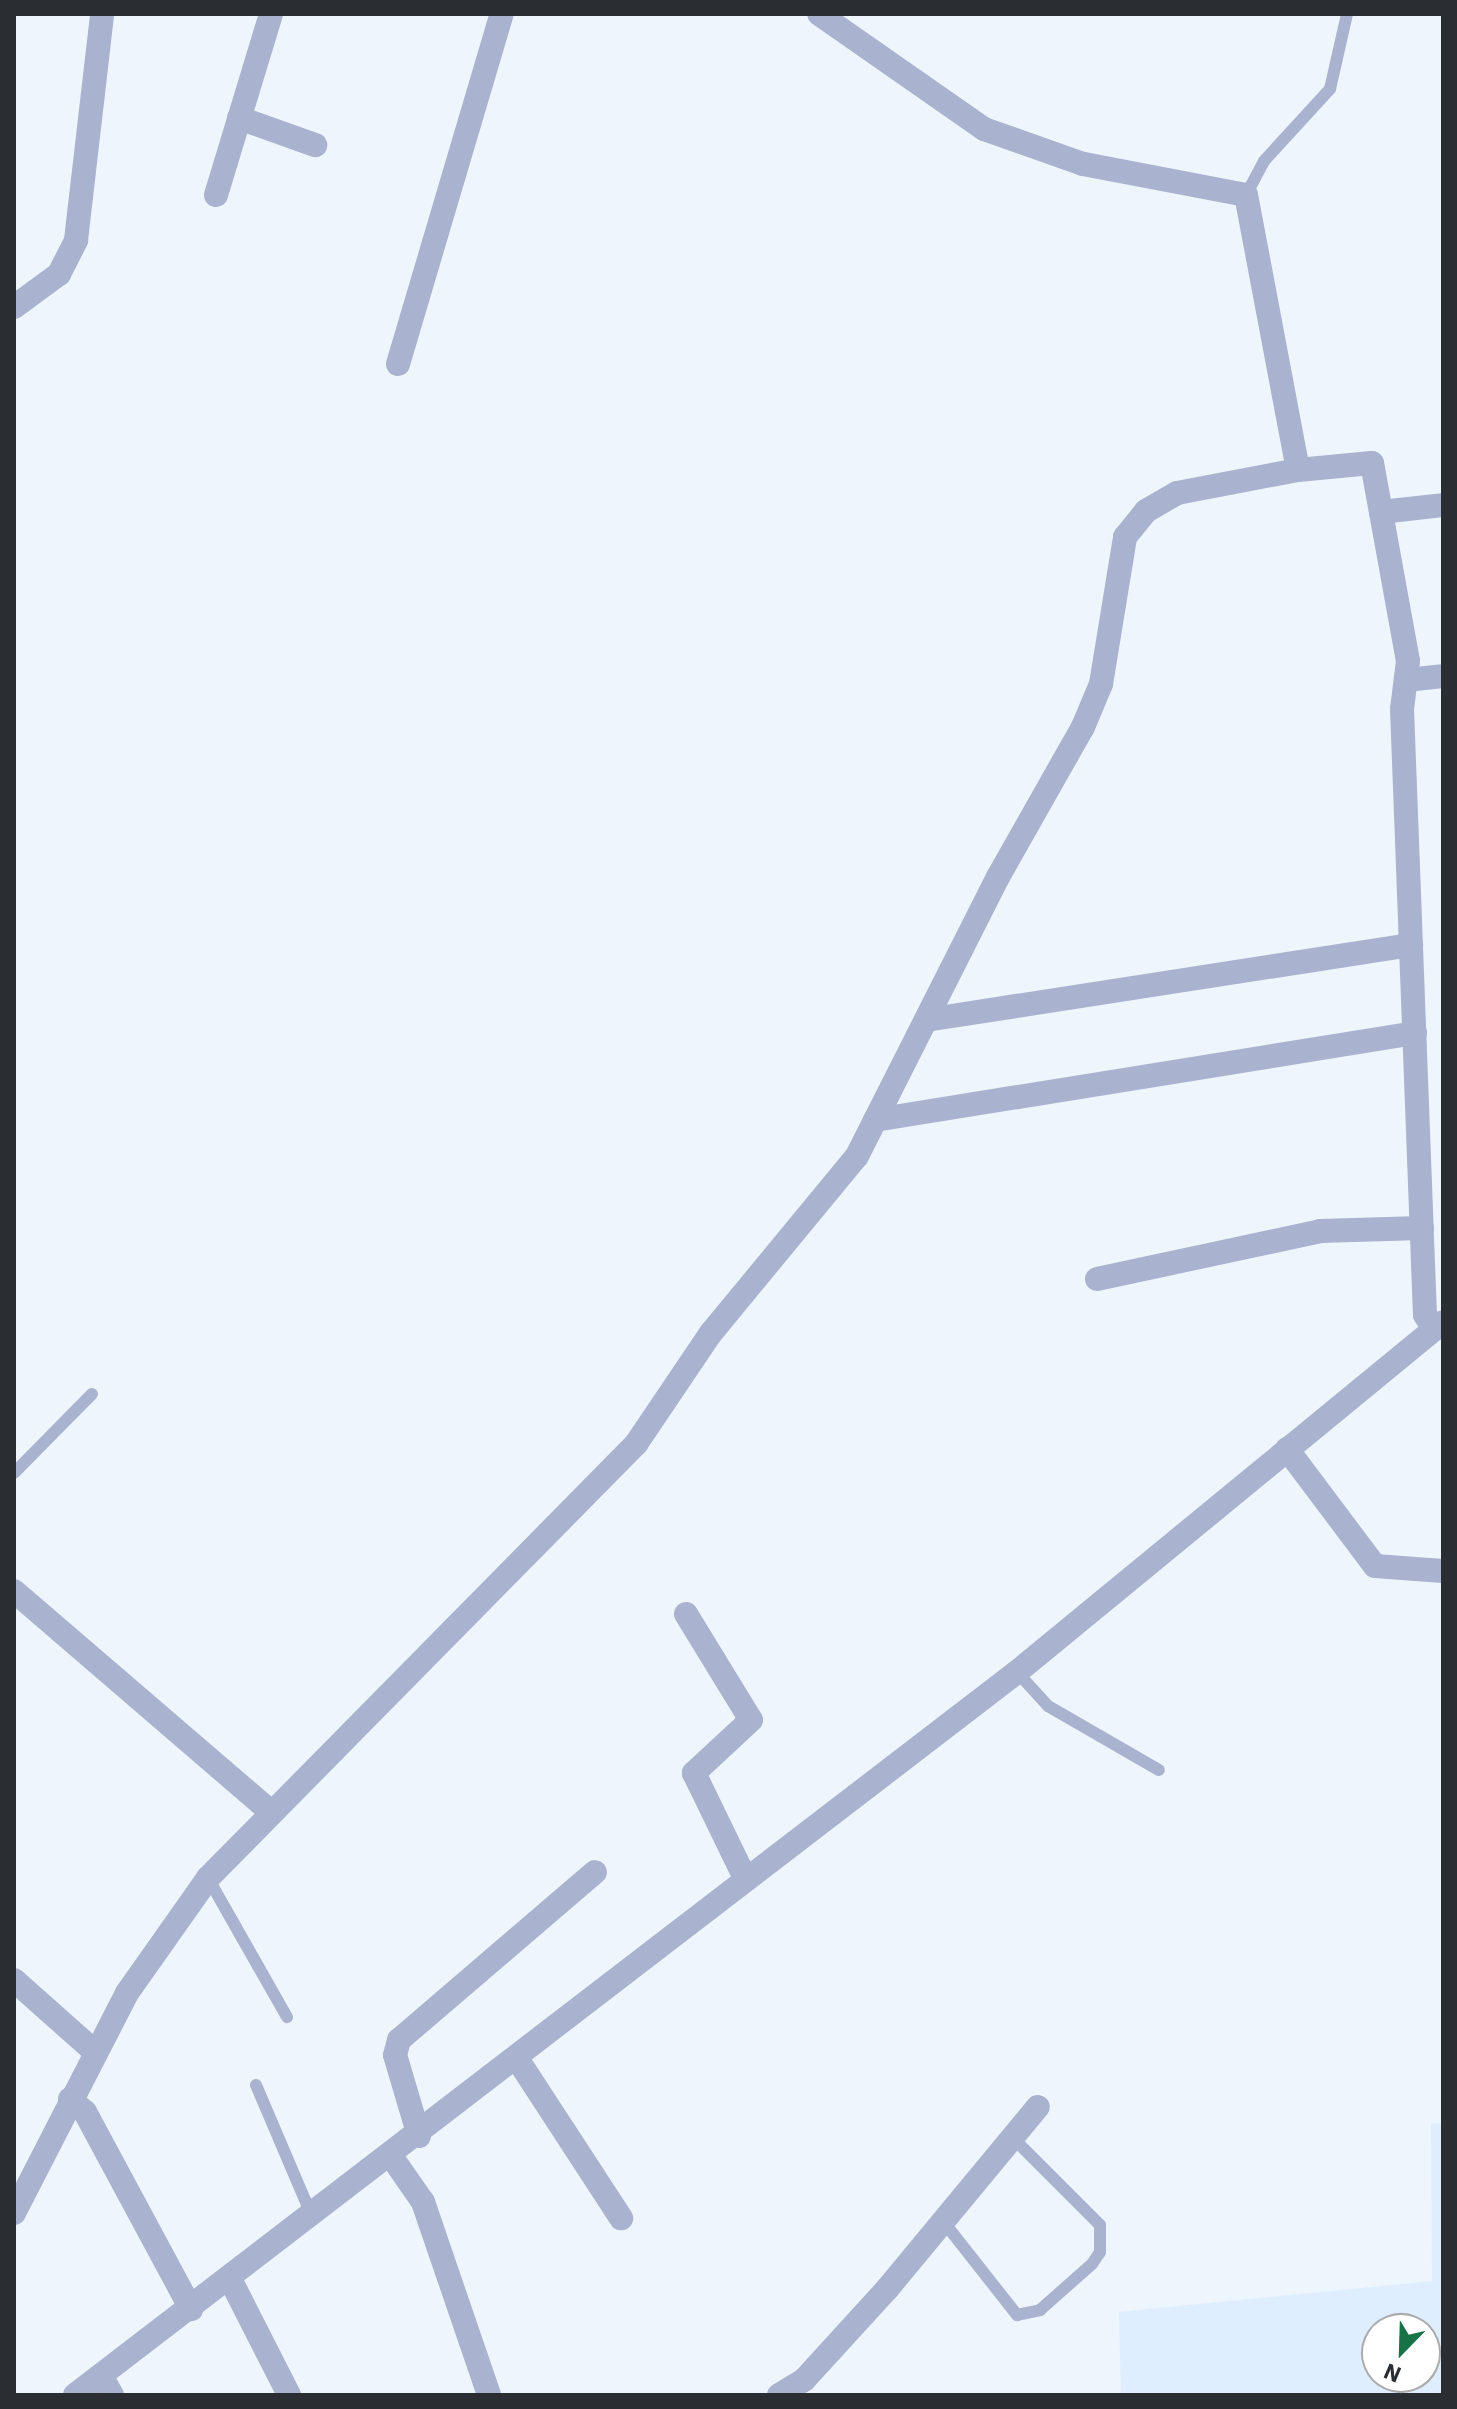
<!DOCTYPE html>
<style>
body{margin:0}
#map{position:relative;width:1457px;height:2409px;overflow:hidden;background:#edf5fd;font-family:"IBM Plex Sans",sans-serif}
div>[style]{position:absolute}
.built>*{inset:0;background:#dfeefe}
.service>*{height:12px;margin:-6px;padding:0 6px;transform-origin:6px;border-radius:6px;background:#a9b2ce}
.minor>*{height:24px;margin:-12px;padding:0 12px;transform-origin:12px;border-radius:12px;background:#a9b2ce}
.tertiary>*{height:24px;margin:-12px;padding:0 12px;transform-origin:12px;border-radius:12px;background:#a9b2ce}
span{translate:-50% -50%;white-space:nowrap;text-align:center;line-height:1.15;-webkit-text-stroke:6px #fff;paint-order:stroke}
.frame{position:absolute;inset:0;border:16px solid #2a2d31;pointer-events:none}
.north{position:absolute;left:1361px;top:2313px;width:80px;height:80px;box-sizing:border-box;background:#fff;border:2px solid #aaabad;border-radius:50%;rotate:203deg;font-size:22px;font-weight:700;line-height:32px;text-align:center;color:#2a2d31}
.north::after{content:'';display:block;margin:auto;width:28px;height:36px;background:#177347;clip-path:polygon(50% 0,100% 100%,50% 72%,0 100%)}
</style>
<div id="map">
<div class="built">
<div style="clip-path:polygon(evenodd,1443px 2123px,1443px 2395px,1121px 2395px,1119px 2312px,1432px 2281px,1431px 2124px,1443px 2123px,1377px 2329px,1425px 2329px,1425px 2377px,1377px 2377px,1377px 2329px)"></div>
</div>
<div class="service">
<div style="left:1246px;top:195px;width:38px;rotate:-62deg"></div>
<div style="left:1264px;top:161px;width:98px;rotate:-47.5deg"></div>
<div style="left:1330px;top:89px;width:77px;rotate:-77.2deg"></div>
<div style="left:14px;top:1473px;width:111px;rotate:-45.4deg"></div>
<div style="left:1017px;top:1672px;width:46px;rotate:47.6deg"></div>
<div style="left:1048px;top:1706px;width:128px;rotate:30deg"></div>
<div style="left:208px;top:1878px;width:160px;rotate:60.4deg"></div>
<div style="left:256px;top:2085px;width:142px;rotate:66.9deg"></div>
<div style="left:943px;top:2221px;width:120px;rotate:51.8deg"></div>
<div style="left:1017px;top:2315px;width:24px;rotate:-12deg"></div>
<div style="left:1040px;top:2310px;width:69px;rotate:-41.5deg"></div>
<div style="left:1092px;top:2264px;width:14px;rotate:-56deg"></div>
<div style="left:1100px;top:2252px;width:27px;rotate:-90deg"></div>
<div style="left:1100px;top:2225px;width:123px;rotate:-135deg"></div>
</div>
<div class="minor">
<div style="left:239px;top:118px;width:81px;rotate:19.6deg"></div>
<div style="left:216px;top:195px;width:189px;rotate:-73.1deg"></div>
<div style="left:14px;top:307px;width:56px;rotate:-36.3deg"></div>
<div style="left:59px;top:274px;width:38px;rotate:-63deg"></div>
<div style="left:76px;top:240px;width:227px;rotate:-83.4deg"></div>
<div style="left:398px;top:364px;width:365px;rotate:-73.5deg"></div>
<div style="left:1298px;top:470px;width:74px;rotate:-5.4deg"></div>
<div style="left:1372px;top:463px;width:201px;rotate:79.7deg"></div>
<div style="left:1408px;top:661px;width:48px;rotate:97.1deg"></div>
<div style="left:1402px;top:709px;width:606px;rotate:87.83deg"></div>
<div style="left:1425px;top:1315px;width:17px;rotate:57deg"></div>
<div style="left:1381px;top:512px;width:62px;rotate:-6.4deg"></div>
<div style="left:1406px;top:680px;width:37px;rotate:-6deg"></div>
<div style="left:926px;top:1020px;width:491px;rotate:-8.8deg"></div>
<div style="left:875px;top:1120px;width:547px;rotate:-9.15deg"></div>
<div style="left:1097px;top:1279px;width:228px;rotate:-12.1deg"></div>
<div style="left:1320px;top:1231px;width:102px;rotate:-1.7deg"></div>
<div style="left:1287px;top:1449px;width:146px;rotate:53.1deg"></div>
<div style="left:1375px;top:1566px;width:68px;rotate:4.2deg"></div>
<div style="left:14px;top:1591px;width:339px;rotate:40.7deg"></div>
<div style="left:686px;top:1614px;width:124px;rotate:58.5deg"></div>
<div style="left:751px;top:1720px;width:78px;rotate:137.1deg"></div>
<div style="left:694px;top:1773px;width:117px;rotate:64.1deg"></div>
<div style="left:14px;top:1980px;width:108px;rotate:41.6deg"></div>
<div style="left:518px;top:2060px;width:189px;rotate:56.9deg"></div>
<div style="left:70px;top:2099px;width:20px;rotate:41deg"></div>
<div style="left:85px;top:2112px;width:224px;rotate:61.7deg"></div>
<div style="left:419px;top:2136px;width:84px;rotate:-106.5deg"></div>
<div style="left:395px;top:2055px;width:16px;rotate:-75deg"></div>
<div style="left:399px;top:2040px;width:258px;rotate:-40.6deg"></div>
<div style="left:391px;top:2156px;width:56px;rotate:55.2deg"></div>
<div style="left:423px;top:2202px;width:204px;rotate:71.1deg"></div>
<div style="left:14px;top:2213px;width:247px;rotate:-62.8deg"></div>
<div style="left:127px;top:1993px;width:141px;rotate:-54.8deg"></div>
<div style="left:208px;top:1878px;width:610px;rotate:-45.4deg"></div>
<div style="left:636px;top:1444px;width:134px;rotate:-56deg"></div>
<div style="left:711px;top:1333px;width:229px;rotate:-50.5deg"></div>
<div style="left:857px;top:1156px;width:313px;rotate:-63.2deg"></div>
<div style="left:998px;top:877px;width:172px;rotate:-60.5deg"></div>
<div style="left:1083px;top:727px;width:47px;rotate:-67.3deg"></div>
<div style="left:1101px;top:684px;width:149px;rotate:-80.7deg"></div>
<div style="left:1125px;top:537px;width:33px;rotate:-51deg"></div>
<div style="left:1146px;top:511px;width:36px;rotate:-30deg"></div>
<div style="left:1177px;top:493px;width:123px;rotate:-10.8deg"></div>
<div style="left:1298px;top:470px;width:280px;rotate:-100.7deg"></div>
<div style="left:1246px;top:195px;width:166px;rotate:-169.2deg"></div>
<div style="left:1083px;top:164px;width:105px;rotate:-160.5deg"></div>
<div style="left:984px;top:129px;width:201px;rotate:-145.1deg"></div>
<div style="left:230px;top:2279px;width:130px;rotate:63deg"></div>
<div style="left:101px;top:2376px;width:22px;rotate:60deg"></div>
<div style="left:779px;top:2395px;width:29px;rotate:-31deg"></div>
<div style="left:804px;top:2380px;width:125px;rotate:-47.6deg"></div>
<div style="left:888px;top:2288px;width:235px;rotate:-50.4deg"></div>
</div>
<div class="tertiary">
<div style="left:75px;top:2395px;width:1187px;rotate:-37.51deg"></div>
<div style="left:1017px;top:1672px;width:551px;rotate:-39.41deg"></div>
</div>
<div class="frame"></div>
<div class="north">N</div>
</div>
